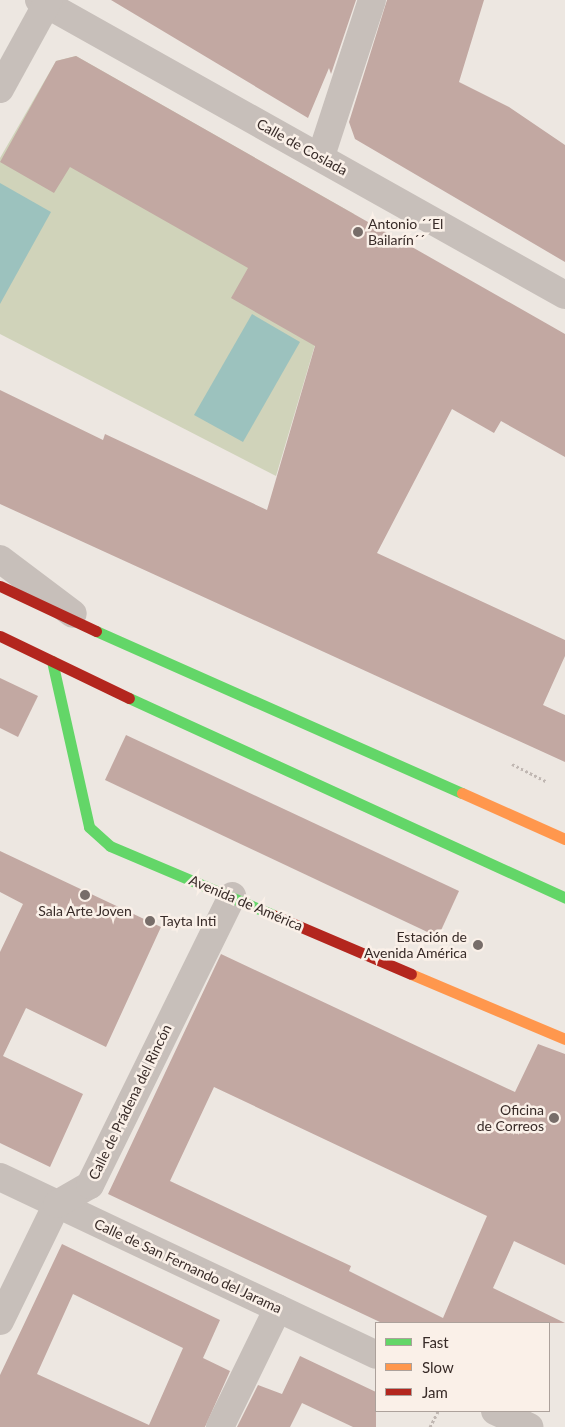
<!DOCTYPE html>
<meta charset="utf-8">
<style>
body{margin:0}
#map{position:relative;width:565px;height:1427px;overflow:hidden;background:#ede7e1;font-family:Lato,sans-serif}
div>[style]{position:absolute}
.green>*{inset:0;background:#d0d3ba}
.water>*{inset:0;background:#9cc2be}
.building>*{inset:0;background:#c2a8a2}
.path>*{height:3px;margin-top:-1.5px;transform-origin:0;background:repeating-linear-gradient(90deg,#c0b7b2 0 2.5px,transparent 0 5px)}
.street>*{height:28px;margin:-14px;padding:0 14px;transform-origin:14px;border-radius:14px;background:#c7bfba}
.fast>*{height:11px;margin:-5.5px;padding:0 5.5px;transform-origin:5.5px;border-radius:5.5px;background:#63d668}
.slow>*{height:11px;margin:-5.5px;padding:0 5.5px;transform-origin:5.5px;border-radius:5.5px;background:#ff974d}
.jam>*{height:11px;margin:-5.5px;padding:0 5.5px;transform-origin:5.5px;border-radius:5.5px;background:#b3261e}
.dots>*{width:14px;height:14px;translate:-50% -50%;box-sizing:border-box;border:2px solid #faf0e8;border-radius:50%}
span{translate:-50% -50%;white-space:nowrap;text-align:center;line-height:1.15;-webkit-text-stroke:5px #faf0e8;paint-order:stroke}
.street-label{font-size:14px;color:#382b28}
.poi-label{font-size:14px;color:#382b28}
.left{translate:0 -50%;text-align:left}
.right{translate:-100% -50%;text-align:right}
.legend{position:absolute;left:375px;top:1322px;width:175px;height:90px;box-sizing:border-box;background:#faf0e8;border:1px solid #aca19b;margin:0;padding:6px 9px;list-style:none;font-size:15px;color:#382b28}
.legend li{display:flex;align-items:center;gap:10px;height:25px}
.legend b{width:25px;border:1px solid #aca19b}
</style>
<div id="map">
<div class="green">
<div style="clip-path:polygon(76px 56px,354px 214px,276px 476px,0 334px,0 158px,56px 61px)"></div>
</div>
<div class="water">
<div style="clip-path:polygon(0 183px,51px 212px,0 304px)"></div>
<div style="clip-path:polygon(252px 314px,300px 342px,243px 442px,194px 415px)"></div>
</div>
<div class="building">
<div style="clip-path:polygon(111px 0,356px 0,331px 74px,329px 68px,308px 118px)"></div>
<div style="clip-path:polygon(387px 0,484px 0,459px 82px,509px 107px,565px 145px,565px 262px,355px 139px,349px 122px)"></div>
<div style="clip-path:polygon(76px 56px,565px 334px,565px 457px,501px 421px,494px 433px,452px 409px,377px 553px,565px 640px,565px 656px,543px 705px,565px 715px,565px 762px,0 504px,0 390px,103px 440px,105px 434px,267px 510px,315px 346px,231px 298px,248px 268px,70px 167px,54px 193px,0 162px,56px 61px)"></div>
<div style="clip-path:polygon(0 678px,38px 696px,18px 737px,0 728px)"></div>
<div style="clip-path:polygon(126px 735px,459px 891px,438px 937px,105px 780px)"></div>
<div style="clip-path:polygon(0 851px,161px 927px,106px 1047px,26px 1008px,3px 1056px,83px 1094px,50px 1167px,0 1143px,0 952px,23px 904px,0 892px)"></div>
<div style="clip-path:polygon(evenodd,221px 954px,515px 1092px,538px 1044px,565px 1054px,565px 1265px,514px 1241px,493px 1288px,565px 1323px,382px 1323px,108px 1194px,221px 954px,214px 1087px,487px 1216px,443px 1318px,349px 1271px,351px 1266px,170px 1181px,214px 1087px)"></div>
<div style="clip-path:polygon(evenodd,62px 1244px,220px 1320px,203px 1358px,230px 1371px,205px 1427px,0 1427px,0 1375px,62px 1244px,73px 1294px,183px 1348px,149px 1425px,37px 1374px,73px 1294px)"></div>
<div style="clip-path:polygon(300px 1356px,376px 1392px,376px 1427px,353px 1427px,302px 1403px,290px 1427px,237px 1427px,258px 1385px,282px 1394px)"></div>
</div>
<div class="path">
<div style="left:512px;top:764px;width:39px;rotate:27deg"></div>
<div style="left:430px;top:1427px;width:18px;rotate:-63deg"></div>
</div>
<div class="street">
<div style="left:39px;top:0;width:603px;rotate:29.29deg"></div>
<div style="left:0;top:89px;width:102px;rotate:-61.2deg"></div>
<div style="left:321px;top:156px;width:164px;rotate:-71.9deg"></div>
<div style="left:0;top:559px;width:91px;rotate:37deg"></div>
<div style="left:0;top:1177px;width:416px;rotate:25.3deg"></div>
<div style="left:0;top:1321px;width:130px;rotate:-64deg"></div>
<div style="left:57px;top:1204px;width:38px;rotate:-30deg"></div>
<div style="left:90px;top:1185px;width:322px;rotate:-63.8deg"></div>
<div style="left:495px;top:1411px;width:38px;rotate:25deg"></div>
<div style="left:220px;top:1427px;width:132px;rotate:-64deg"></div>
</div>
<div class="fast">
<div style="left:96px;top:631px;width:400px;rotate:23.9deg"></div>
<div style="left:52px;top:661px;width:170px;rotate:77.4deg"></div>
<div style="left:89px;top:827px;width:28px;rotate:42deg"></div>
<div style="left:110px;top:846px;width:177px;rotate:22.9deg"></div>
<div style="left:129px;top:698px;width:480px;rotate:24.6deg"></div>
</div>
<div class="slow">
<div style="left:462px;top:793px;width:113px;rotate:24.1deg"></div>
<div style="left:411px;top:974px;width:167px;rotate:22.9deg"></div>
</div>
<div class="jam">
<div style="left:0;top:586px;width:106px;rotate:25.1deg"></div>
<div style="left:0;top:636px;width:143px;rotate:25.7deg"></div>
<div style="left:273px;top:915px;width:150px;rotate:23.1deg"></div>
</div>
<div class="dots">
<div style="left:358px;top:232px;background:#776d69"></div>
<div style="left:85px;top:895px;background:#776d69"></div>
<div style="left:150px;top:921px;background:#776d69"></div>
<div style="left:478px;top:945px;background:#776d69"></div>
<div style="left:554px;top:1118px;background:#776d69"></div>
</div>
<div class="street-label">
<span style="left:302px;top:147px;rotate:29deg">Calle de Coslada</span>
<span style="left:246px;top:903px;rotate:23deg">Avenida de América</span>
<span style="left:130px;top:1102px;rotate:-64deg">Calle de Prádena del Rincón</span>
<span style="left:188px;top:1266px;rotate:25deg">Calle de San Fernando del Jarama</span>
</div>
<div class="poi-label">
<span class="left" style="left:368px;top:232px">Antonio ´´El<br>Bailarín´´</span>
<span style="left:85px;top:911px">Sala Arte Joven</span>
<span class="left" style="left:160px;top:921px">Tayta Inti</span>
<span class="right" style="left:467px;top:945px">Estación de<br>Avenida América</span>
<span class="right" style="left:544px;top:1118px">Oficina<br>de Correos</span>
</div>
<ul class="legend">
<li><b style="height:6px;background:#63d668"></b>Fast</li>
<li><b style="height:6px;background:#ff974d"></b>Slow</li>
<li><b style="height:6px;background:#b3261e"></b>Jam</li>
</ul>
</div>
